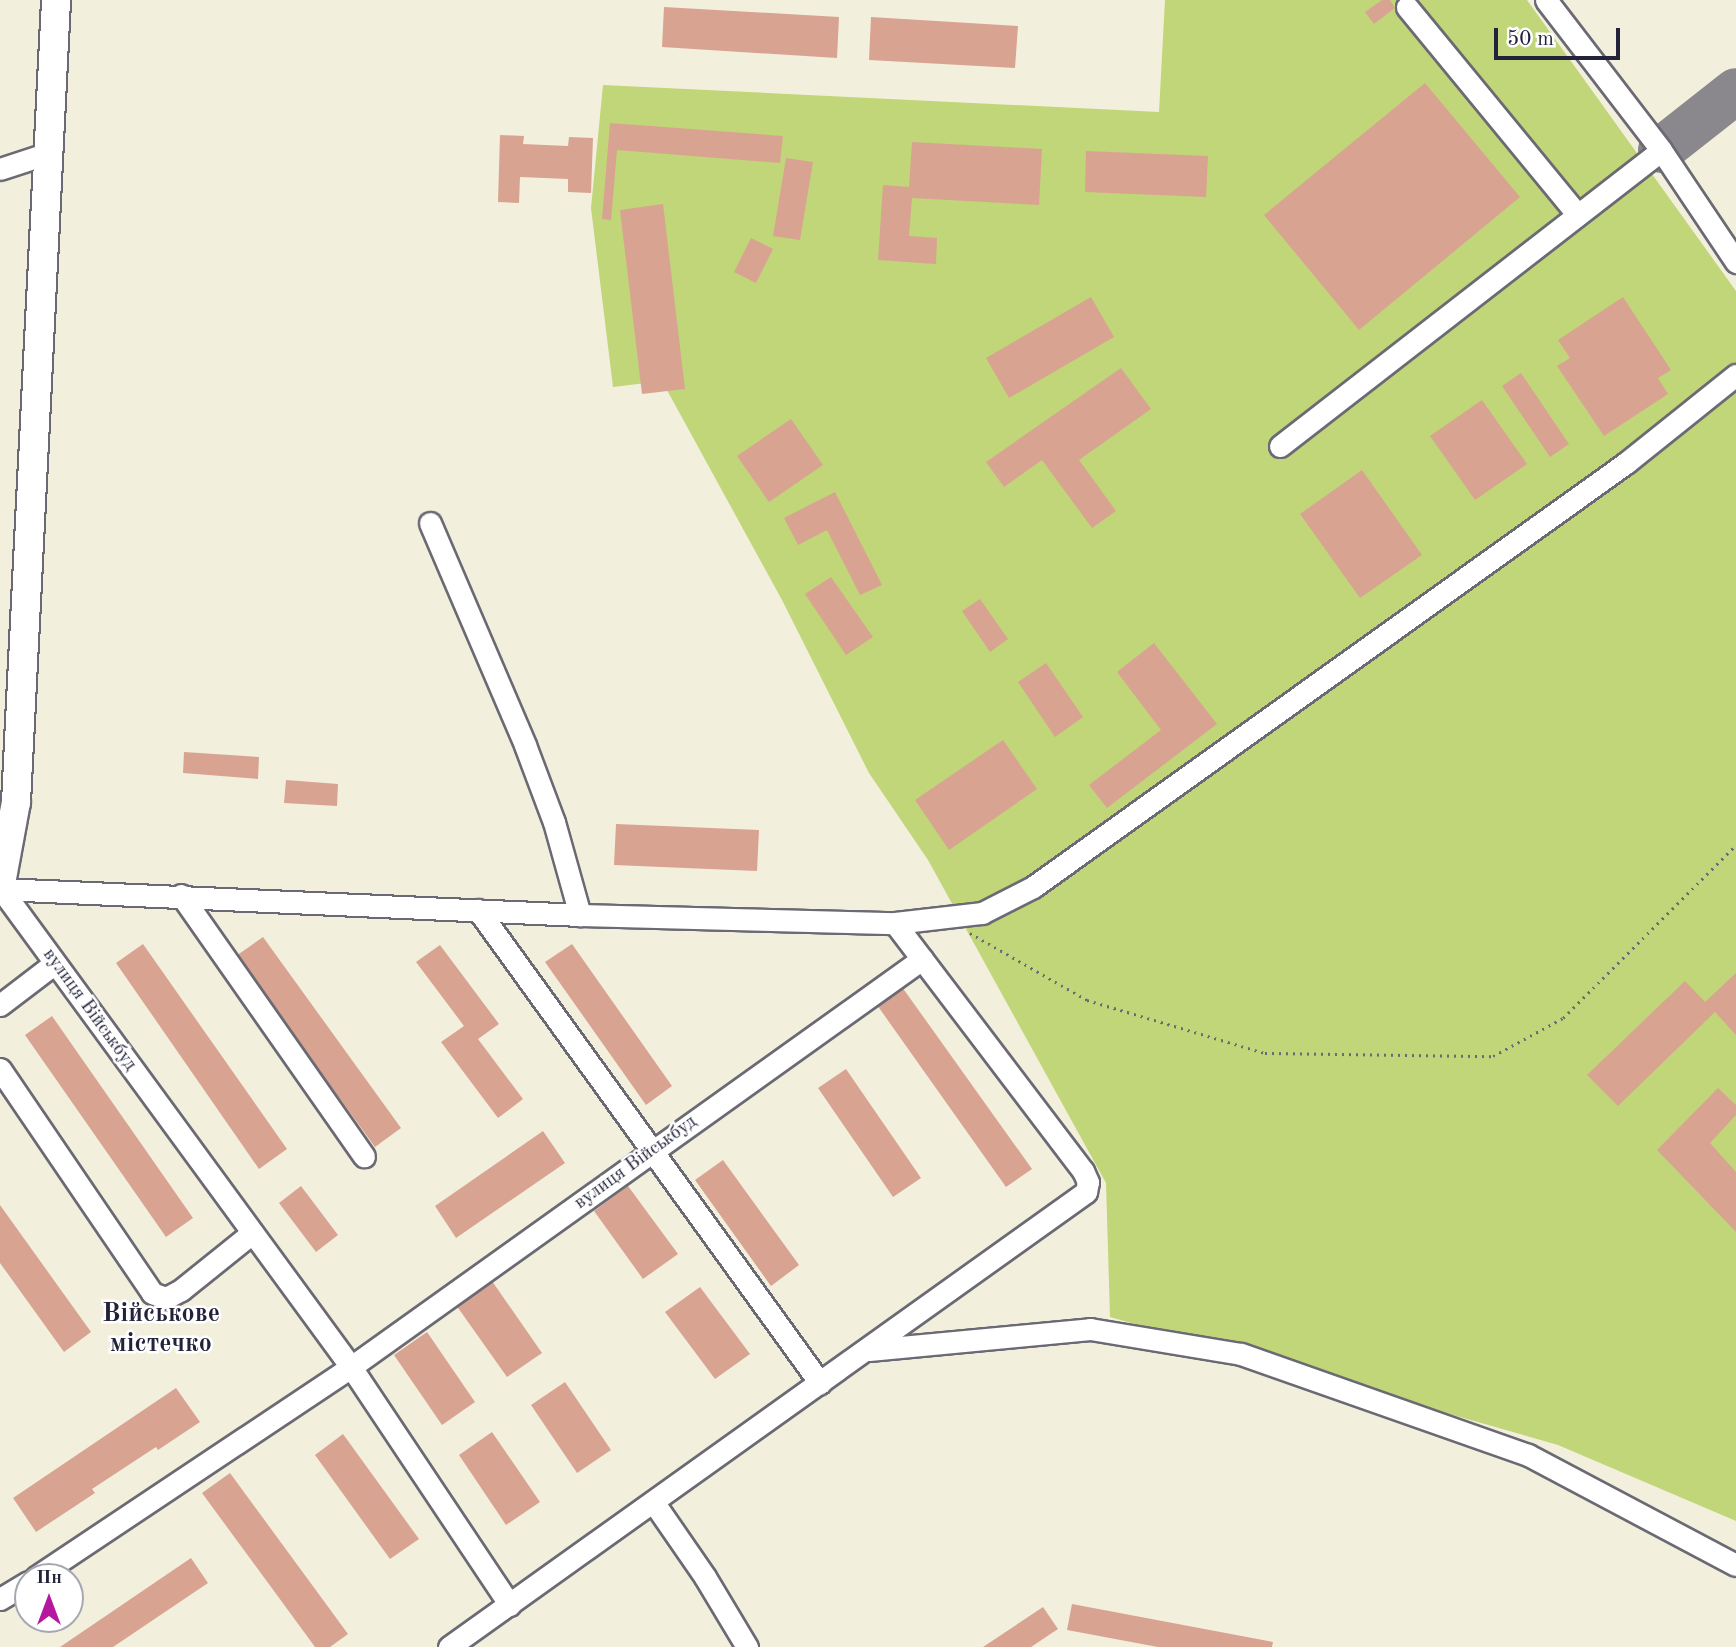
<!DOCTYPE html>
<meta charset="utf-8">
<style>
body{margin:0}
#map{position:relative;width:1736px;height:1647px;overflow:hidden;background:#f3efdd;font-family:"Old Standard TT",serif}
div>[style]{position:absolute}
.green>*{inset:0;background:#c1d579}
.taxiway>*{height:46px;margin:-23px;padding:0 23px;transform-origin:23px;border-radius:23px;background:#8a888c}
.building>*{inset:0;background:#d8a491}
.path>*{height:2.5px;margin-top:-1.25px;transform-origin:0;background:repeating-linear-gradient(90deg,#6b6a74 0 2px,transparent 0 7px)}
.roads{filter:drop-shadow(2px 0 #6b6a74) drop-shadow(-2px 0 #6b6a74) drop-shadow(0 2px #6b6a74) drop-shadow(0 -2px #6b6a74)}
.minor>*{height:21px;margin:-10.5px;padding:0 10.5px;transform-origin:10.5px;border-radius:10.5px;background:#fff}
.major>*{height:28px;margin:-14px;padding:0 14px;transform-origin:14px;border-radius:14px;background:#fff}
span{translate:-50% -50%;white-space:nowrap;text-align:center;line-height:1.15;-webkit-text-stroke:5px #fff;paint-order:stroke}
.street-label{font-size:19px;color:#22223b}
.district-label{font-size:26px;color:#22223b;font-weight:700}
.north{position:absolute;left:14px;top:1563px;width:70px;height:70px;box-sizing:border-box;background:#fff;border:2px solid #a7a7b1;border-radius:50%;rotate:0deg;font-size:19px;font-weight:700;line-height:28px;text-align:center;color:#22223b}
.north::after{content:'';display:block;margin:auto;width:24px;height:32px;background:#b5179e;clip-path:polygon(50% 0,100% 100%,50% 72%,0 100%)}
.scale{position:absolute;left:1494px;top:28px;width:126px;height:32px;box-sizing:border-box;border:4px solid #22223b;border-top:0;padding-left:9px;font-size:21px;line-height:24px;white-space:nowrap;color:#22223b;-webkit-text-stroke:5px #fff;paint-order:stroke}
</style>
<div id="map">
<div class="green">
<div style="clip-path:polygon(1165px 0,1527px 0,1736px 291px,1736px 1521px,1558px 1445px,1110px 1317px,1106px 1183px,928px 860px,869px 773px,782px 600px,662px 381px,613px 387px,591px 208px,603px 85px,1159px 112px)"></div>
</div>
<div class="taxiway">
<div style="left:1661px;top:150px;width:95px;rotate:-38.2deg"></div>
</div>
<div class="building">
<div style="clip-path:polygon(1382px 0,1390px 0,1395px 8px,1374px 24px,1365px 12px)"></div>
<div style="clip-path:polygon(664px 7px,839px 17px,837px 58px,662px 47px)"></div>
<div style="clip-path:polygon(871px 17px,1018px 26px,1015px 68px,869px 60px)"></div>
<div style="clip-path:polygon(1425px 83px,1520px 197px,1359px 330px,1264px 215px)"></div>
<div style="clip-path:polygon(610px 123px,783px 136px,780px 163px,617px 150px,611px 220px,602px 219px)"></div>
<div style="clip-path:polygon(500px 135px,524px 136px,523px 144px,568px 146px,569px 137px,593px 138px,591px 193px,568px 192px,568px 179px,520px 177px,519px 203px,498px 202px)"></div>
<div style="clip-path:polygon(912px 142px,1042px 149px,1039px 205px,912px 198px,909px 236px,937px 238px,936px 264px,878px 260px,883px 185px,909px 187px)"></div>
<div style="clip-path:polygon(1086px 151px,1208px 156px,1206px 197px,1085px 192px)"></div>
<div style="clip-path:polygon(786px 158px,813px 162px,800px 240px,773px 236px)"></div>
<div style="clip-path:polygon(663px 204px,685px 389px,642px 394px,620px 210px)"></div>
<div style="clip-path:polygon(751px 238px,773px 249px,756px 283px,734px 272px)"></div>
<div style="clip-path:polygon(1091px 297px,1114px 337px,1009px 398px,986px 358px)"></div>
<div style="clip-path:polygon(1623px 297px,1671px 370px,1658px 378px,1668px 394px,1604px 436px,1557px 366px,1570px 358px,1558px 340px)"></div>
<div style="clip-path:polygon(1121px 368px,1151px 409px,1079px 460px,1116px 511px,1092px 528px,1042px 460px,1004px 487px,986px 462px)"></div>
<div style="clip-path:polygon(1521px 373px,1569px 444px,1550px 457px,1502px 386px)"></div>
<div style="clip-path:polygon(1482px 400px,1527px 464px,1475px 500px,1430px 436px)"></div>
<div style="clip-path:polygon(791px 419px,823px 465px,769px 502px,737px 456px)"></div>
<div style="clip-path:polygon(1362px 470px,1422px 555px,1360px 598px,1300px 514px)"></div>
<div style="clip-path:polygon(835px 492px,882px 585px,860px 595px,827px 530px,798px 545px,784px 518px)"></div>
<div style="clip-path:polygon(831px 577px,873px 637px,846px 655px,805px 594px)"></div>
<div style="clip-path:polygon(980px 599px,1008px 639px,990px 652px,962px 611px)"></div>
<div style="clip-path:polygon(1154px 643px,1217px 724px,1107px 808px,1089px 785px,1161px 730px,1117px 672px)"></div>
<div style="clip-path:polygon(1046px 663px,1083px 717px,1055px 737px,1018px 682px)"></div>
<div style="clip-path:polygon(1003px 740px,1037px 789px,949px 850px,915px 800px)"></div>
<div style="clip-path:polygon(184px 752px,259px 757px,258px 779px,183px 773px)"></div>
<div style="clip-path:polygon(286px 780px,338px 784px,337px 806px,284px 803px)"></div>
<div style="clip-path:polygon(616px 824px,759px 830px,757px 871px,614px 865px)"></div>
<div style="clip-path:polygon(263px 937px,401px 1128px,375px 1147px,236px 956px)"></div>
<div style="clip-path:polygon(143px 944px,287px 1149px,259px 1169px,116px 963px)"></div>
<div style="clip-path:polygon(572px 944px,672px 1086px,646px 1105px,545px 962px)"></div>
<div style="clip-path:polygon(440px 945px,499px 1024px,478px 1039px,523px 1099px,498px 1118px,441px 1042px,464px 1026px,416px 962px)"></div>
<div style="clip-path:polygon(1736px 973px,1736px 1035px,1715px 1012px,1618px 1106px,1587px 1075px,1685px 981px,1705px 1002px)"></div>
<div style="clip-path:polygon(902px 987px,1032px 1169px,1006px 1187px,877px 1005px)"></div>
<div style="clip-path:polygon(52px 1016px,193px 1218px,166px 1237px,25px 1035px)"></div>
<div style="clip-path:polygon(846px 1069px,921px 1178px,893px 1197px,818px 1088px)"></div>
<div style="clip-path:polygon(1718px 1088px,1736px 1105px,1736px 1115px,1710px 1143px,1736px 1172px,1736px 1232px,1657px 1150px)"></div>
<div style="clip-path:polygon(543px 1131px,565px 1163px,456px 1238px,435px 1206px)"></div>
<div style="clip-path:polygon(723px 1160px,799px 1265px,771px 1286px,695px 1180px)"></div>
<div style="clip-path:polygon(301px 1186px,338px 1235px,316px 1252px,279px 1203px)"></div>
<div style="clip-path:polygon(628px 1186px,678px 1254px,643px 1279px,594px 1211px)"></div>
<div style="clip-path:polygon(0 1205px,91px 1332px,64px 1352px,0 1263px)"></div>
<div style="clip-path:polygon(492px 1281px,542px 1353px,507px 1377px,456px 1305px)"></div>
<div style="clip-path:polygon(700px 1287px,750px 1354px,715px 1379px,665px 1312px)"></div>
<div style="clip-path:polygon(427px 1332px,475px 1402px,442px 1425px,394px 1355px)"></div>
<div style="clip-path:polygon(565px 1382px,611px 1450px,577px 1473px,531px 1405px)"></div>
<div style="clip-path:polygon(176px 1388px,200px 1422px,158px 1450px,156px 1447px,92px 1489px,95px 1493px,36px 1532px,13px 1498px)"></div>
<div style="clip-path:polygon(492px 1432px,540px 1502px,506px 1525px,459px 1455px)"></div>
<div style="clip-path:polygon(343px 1434px,419px 1539px,390px 1559px,315px 1455px)"></div>
<div style="clip-path:polygon(230px 1473px,348px 1634px,330px 1647px,315px 1647px,202px 1493px)"></div>
<div style="clip-path:polygon(191px 1558px,208px 1583px,113px 1647px,60px 1647px)"></div>
<div style="clip-path:polygon(1072px 1604px,1273px 1642px,1272px 1647px,1158px 1647px,1067px 1630px)"></div>
<div style="clip-path:polygon(1043px 1607px,1058px 1629px,1031px 1647px,983px 1647px)"></div>
</div>
<div class="path">
<div style="left:970px;top:933px;width:135px;rotate:29.8deg"></div>
<div style="left:1087px;top:1000px;width:186px;rotate:16.6deg"></div>
<div style="left:1265px;top:1053px;width:228px;rotate:0.8deg"></div>
<div style="left:1493px;top:1056px;width:80px;rotate:-28.5deg"></div>
<div style="left:1563px;top:1018px;width:245px;rotate:-45deg"></div>
</div>
<div class="roads">
<div class="minor">
<div style="left:1546px;top:0;width:189px;rotate:52.5deg"></div>
<div style="left:1661px;top:150px;width:135px;rotate:56.2deg"></div>
<div style="left:1407px;top:7px;width:269px;rotate:50.6deg"></div>
<div style="left:0;top:169px;width:52px;rotate:-18.1deg"></div>
<div style="left:1280px;top:446px;width:482px;rotate:-37.8deg"></div>
<div style="left:430px;top:523px;width:241px;rotate:66.8deg"></div>
<div style="left:525px;top:745px;width:82px;rotate:69.4deg"></div>
<div style="left:554px;top:822px;width:97px;rotate:74.4deg"></div>
<div style="left:1px;top:889px;width:580px;rotate:2.57deg"></div>
<div style="left:580px;top:915px;width:315px;rotate:1.5deg"></div>
<div style="left:895px;top:923px;width:88px;rotate:-6.6deg"></div>
<div style="left:982px;top:913px;width:57px;rotate:-27deg"></div>
<div style="left:1033px;top:887px;width:729px;rotate:-35.57deg"></div>
<div style="left:1626px;top:463px;width:141px;rotate:-38.7deg"></div>
<div style="left:1px;top:889px;width:592px;rotate:53.79deg"></div>
<div style="left:351px;top:1367px;width:286px;rotate:56.3deg"></div>
<div style="left:181px;top:895px;width:319px;rotate:55deg"></div>
<div style="left:478px;top:910px;width:584px;rotate:54.13deg"></div>
<div style="left:0;top:1005px;width:69px;rotate:-37.4deg"></div>
<div style="left:0;top:1069px;width:271px;rotate:55.8deg"></div>
<div style="left:152px;top:1293px;width:15px;rotate:20deg"></div>
<div style="left:166px;top:1298px;width:17px;rotate:-28deg"></div>
<div style="left:181px;top:1290px;width:91px;rotate:-38.8deg"></div>
<div style="left:869px;top:1350px;width:222px;rotate:-5.4deg"></div>
<div style="left:1090px;top:1329px;width:153px;rotate:9.4deg"></div>
<div style="left:1241px;top:1354px;width:304px;rotate:19.4deg"></div>
<div style="left:1528px;top:1455px;width:235px;rotate:27.9deg"></div>
<div style="left:654px;top:1503px;width:90px;rotate:55.4deg"></div>
<div style="left:705px;top:1577px;width:82px;rotate:59deg"></div>
<div style="left:36px;top:1577px;width:379px;rotate:-33.7deg"></div>
<div style="left:351px;top:1367px;width:702px;rotate:-35.55deg"></div>
<div style="left:0;top:1599px;width:33px;rotate:-31deg"></div>
<div style="left:449px;top:1647px;width:783px;rotate:-35.54deg"></div>
<div style="left:1086px;top:1192px;width:10px;rotate:-79deg"></div>
<div style="left:1088px;top:1182px;width:12px;rotate:-114deg"></div>
<div style="left:1083px;top:1171px;width:311px;rotate:-127.2deg"></div>
</div>
<div class="major">
<div style="left:0;top:889px;width:88px;rotate:-79.6deg"></div>
<div style="left:16px;top:802px;width:803px;rotate:-87.14deg"></div>
</div>
</div>
<div class="street-label">
<span style="left:89px;top:1010px;rotate:54deg">вулиця Військбуд</span>
<span style="left:636px;top:1163px;rotate:-36deg">вулиця Військбуд</span>
</div>
<div class="district-label">
<span style="left:161px;top:1330px">Військове<br>містечко</span>
</div>
<div class="north">Пн</div>
<div class="scale">50 m</div>
</div>
